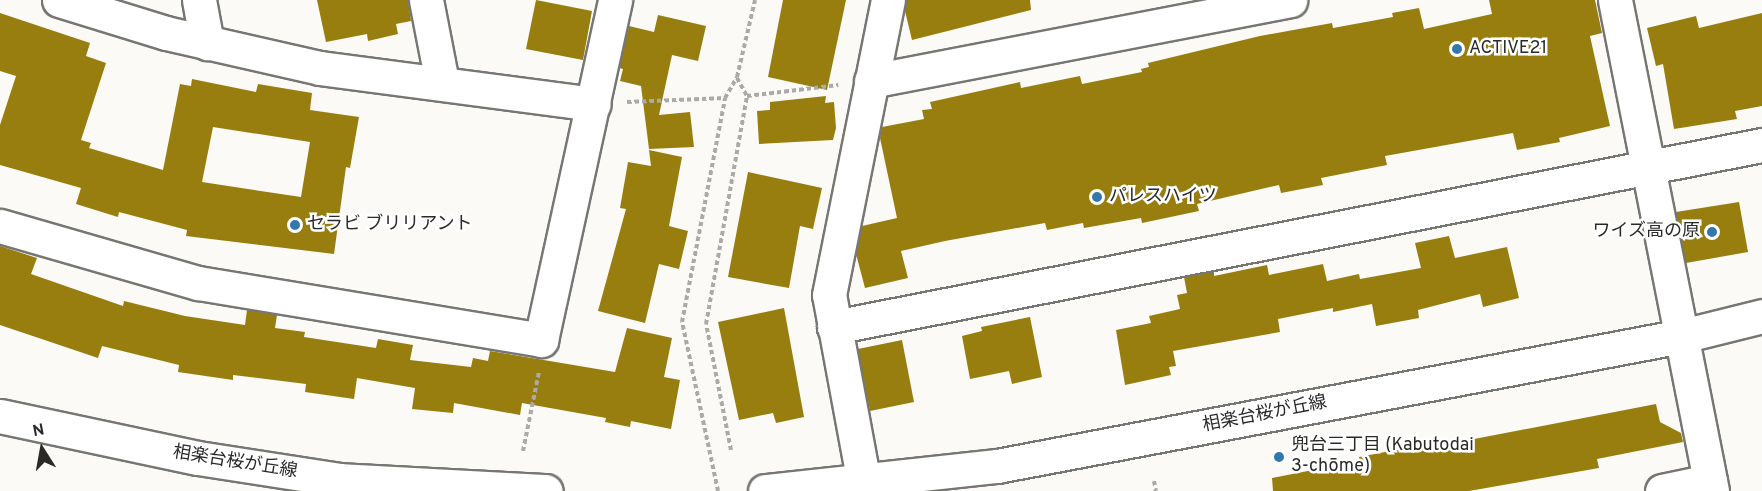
<!DOCTYPE html>
<meta charset="utf-8">
<style>
body{margin:0}
#map{position:relative;width:1762px;height:491px;overflow:hidden;background:#fbfaf7;font-family:Overpass,"Noto Sans JP",sans-serif}
div>[style]{position:absolute}
.building>*{inset:0;background:#977e0f}
.path>*{height:4px;margin-top:-2px;transform-origin:0;background:repeating-linear-gradient(90deg,#abaaa8 0 4.5px,transparent 0 7.5px)}
.roads{filter:drop-shadow(2px 0 #767673) drop-shadow(-2px 0 #767673) drop-shadow(0 2px #767673) drop-shadow(0 -2px #767673)}
.minor>*{height:33px;margin:-16.5px;padding:0 16.5px;transform-origin:16.5px;border-radius:16.5px;background:#fff}
.secondary>*{height:33px;margin:-16.5px;padding:0 16.5px;transform-origin:16.5px;border-radius:16.5px;background:#fff}
.dots>*{width:16px;height:16px;translate:-50% -50%;box-sizing:border-box;border:3px solid #fff;border-radius:50%}
span{translate:-50% -50%;white-space:nowrap;text-align:center;line-height:1.15;-webkit-text-stroke:5px #fff;paint-order:stroke}
.poi-label{font-size:18px;color:#2a2a29}
.left{translate:0 -50%;text-align:left}
.right{translate:-100% -50%;text-align:right}
.street-label{font-size:18px;color:#2a2a29}
.north{position:absolute;left:12px;top:419px;width:60px;height:60px;-webkit-text-stroke:4px #fff;paint-order:stroke;rotate:349deg;font-size:16px;font-weight:700;line-height:24px;text-align:center;color:#2a2a29}
.north::after{content:'';display:block;margin:auto;width:21px;height:27px;background:#2a2a29;clip-path:polygon(50% 0,100% 100%,50% 72%,0 100%)}
</style>
<div id="map">
<div class="building">
<div style="clip-path:polygon(317px 0,408px 0,411px 21px,396px 24px,398px 34px,368px 41px,367px 34px,326px 42px)"></div>
<div style="clip-path:polygon(536px 0,592px 11px,583px 60px,526px 49px)"></div>
<div style="clip-path:polygon(783px 0,846px 0,827px 90px,768px 77px)"></div>
<div style="clip-path:polygon(906px 0,1030px 0,1031px 10px,912px 40px,905px 11px)"></div>
<div style="clip-path:polygon(1489px 0,1595px 0,1602px 33px,1590px 36px,1610px 126px,1559px 138px,1560px 142px,1517px 150px,1513px 133px,1385px 156px,1387px 165px,1321px 178px,1323px 185px,1281px 193px,1279px 185px,1197px 204px,1199px 211px,1142px 223px,1141px 218px,1084px 228px,1083px 223px,1047px 230px,1045px 223px,945px 241px,901px 251px,908px 278px,865px 288px,856px 254px,862px 226px,897px 218px,880px 138px,882px 127px,924px 119px,922px 110px,932px 109px,930px 102px,1020px 82px,1021px 88px,1080px 76px,1082px 84px,1142px 72px,1141px 69px,1149px 67px,1148px 63px,1260px 36px,1332px 23px,1333px 28px,1393px 17px,1392px 13px,1419px 8px,1424px 29px,1492px 14px)"></div>
<div style="clip-path:polygon(evenodd,0 13px,90px 43px,86px 56px,106px 63px,81px 140px,91px 143px,89px 148px,163px 170px,180px 84px,191px 86px,192px 79px,256px 92px,258px 84px,312px 93px,310px 110px,359px 117px,350px 168px,346px 167px,334px 254px,186px 236px,187px 230px,119px 212px,118px 217px,76px 204px,81px 188px,0 165px,0 125px,16px 76px,0 71px,0 13px,213px 127px,310px 142px,301px 197px,202px 182px,213px 127px)"></div>
<div style="clip-path:polygon(1762px 13px,1762px 106px,1735px 111px,1737px 119px,1674px 129px,1663px 64px,1656px 66px,1647px 28px,1696px 16px,1699px 28px)"></div>
<div style="clip-path:polygon(658px 15px,706px 26px,698px 61px,672px 55px,659px 115px,690px 112px,694px 147px,649px 149px,641px 86px,620px 81px,623px 69px,619px 68px,629px 26px,654px 32px)"></div>
<div style="clip-path:polygon(826px 96px,825px 103px,834px 102px,836px 128px,833px 140px,759px 144px,757px 111px,770px 110px,770px 102px)"></div>
<div style="clip-path:polygon(649px 150px,682px 157px,669px 226px,688px 231px,679px 269px,659px 264px,645px 323px,598px 311px,626px 209px,620px 208px,628px 162px,651px 166px)"></div>
<div style="clip-path:polygon(748px 172px,822px 188px,813px 229px,800px 226px,789px 288px,728px 277px)"></div>
<div style="clip-path:polygon(1739px 202px,1748px 252px,1686px 263px,1676px 212px)"></div>
<div style="clip-path:polygon(1449px 236px,1455px 258px,1507px 247px,1519px 298px,1483px 307px,1480px 294px,1418px 310px,1419px 318px,1376px 326px,1372px 304px,1333px 312px,1333px 308px,1278px 319px,1280px 332px,1173px 351px,1176px 366px,1169px 367px,1171px 375px,1125px 385px,1116px 330px,1151px 323px,1149px 316px,1180px 309px,1177px 295px,1187px 293px,1184px 277px,1214px 272px,1214px 276px,1267px 265px,1269px 275px,1323px 264px,1327px 281px,1359px 274px,1360px 279px,1421px 268px,1415px 243px)"></div>
<div style="clip-path:polygon(0 246px,37px 258px,31px 274px,123px 306px,124px 301px,185px 316px,245px 325px,247px 310px,277px 315px,275px 328px,305px 332px,304px 337px,376px 348px,378px 339px,413px 345px,410px 360px,471px 367px,473px 358px,488px 361px,490px 351px,615px 372px,627px 328px,672px 338px,664px 377px,680px 380px,671px 429px,631px 421px,630px 427px,605px 422px,606px 418px,522px 403px,520px 415px,454px 403px,453px 413px,412px 409px,415px 388px,357px 378px,354px 399px,305px 392px,306px 384px,233px 375px,233px 380px,178px 372px,179px 365px,102px 346px,98px 358px,0 325px)"></div>
<div style="clip-path:polygon(784px 308px,804px 417px,776px 423px,773px 413px,739px 420px,718px 322px)"></div>
<div style="clip-path:polygon(1030px 317px,1042px 377px,1012px 384px,1009px 371px,970px 379px,962px 336px,982px 331px,981px 327px)"></div>
<div style="clip-path:polygon(902px 340px,914px 402px,870px 411px,858px 349px)"></div>
<div style="clip-path:polygon(1656px 404px,1660px 422px,1681px 433px,1683px 442px,1597px 459px,1599px 468px,1469px 491px,1273px 491px,1272px 478px,1359px 461px,1359px 457px,1416px 446px,1417px 450px)"></div>
</div>
<div class="path">
<div style="left:737px;top:78px;width:21px;rotate:61deg"></div>
<div style="left:627px;top:102px;width:98px;rotate:-2.3deg"></div>
<div style="left:731px;top:450px;width:128px;rotate:-101.2deg"></div>
<div style="left:706px;top:324px;width:232px;rotate:-79.8deg"></div>
<div style="left:747px;top:96px;width:92px;rotate:-6.9deg"></div>
<div style="left:523px;top:451px;width:81px;rotate:-78.6deg"></div>
<div style="left:1154px;top:481px;width:10px;rotate:79deg"></div>
<div style="left:718px;top:491px;width:173px;rotate:-102deg"></div>
<div style="left:682px;top:322px;width:228px;rotate:-79.1deg"></div>
<div style="left:725px;top:98px;width:24px;rotate:-60deg"></div>
<div style="left:737px;top:77px;width:79px;rotate:-76.8deg"></div>
</div>
<div class="roads">
<div class="minor">
<div style="left:59px;top:0;width:112px;rotate:17.1deg"></div>
<div style="left:166px;top:33px;width:158px;rotate:12.8deg"></div>
<div style="left:320px;top:68px;width:276px;rotate:7.5deg"></div>
<div style="left:199px;top:0;width:44px;rotate:79.5deg"></div>
<div style="left:426px;top:0;width:84px;rotate:79deg"></div>
<div style="left:1615px;top:0;width:500px;rotate:78.82deg"></div>
<div style="left:871px;top:81px;width:427px;rotate:-10.9deg"></div>
<div style="left:0;top:226px;width:206px;rotate:16.1deg"></div>
<div style="left:198px;top:283px;width:348px;rotate:9.4deg"></div>
<div style="left:541px;top:340px;width:348px;rotate:-77.7deg"></div>
<div style="left:834px;top:327px;width:946px;rotate:-11.1deg"></div>
<div style="left:864px;top:483px;width:191px;rotate:-100.5deg"></div>
<div style="left:829px;top:295px;width:301px;rotate:-78.7deg"></div>
<div style="left:1662px;top:491px;width:49px;rotate:-11.8deg"></div>
</div>
<div class="secondary">
<div style="left:0;top:416px;width:202px;rotate:12deg"></div>
<div style="left:198px;top:458px;width:144px;rotate:8.8deg"></div>
<div style="left:340px;top:480px;width:206px;rotate:3.1deg"></div>
<div style="left:765px;top:491px;width:233px;rotate:-6.2deg"></div>
<div style="left:997px;top:466px;width:697px;rotate:-10.75deg"></div>
<div style="left:1682px;top:336px;width:82px;rotate:-14deg"></div>
</div>
</div>
<div class="dots">
<div style="left:1457px;top:49px;background:#3378ad"></div>
<div style="left:1097px;top:197px;background:#3378ad"></div>
<div style="left:295px;top:225px;background:#3378ad"></div>
<div style="left:1712px;top:232px;background:#3378ad"></div>
<div style="left:1279px;top:457px;background:#3378ad"></div>
</div>
<div class="poi-label">
<span class="left" style="left:1469px;top:49px">ACTIVE21</span>
<span class="left" style="left:1109px;top:197px">パレスハイツ</span>
<span class="left" style="left:307px;top:225px">セラビ ブリリアント</span>
<span class="right" style="left:1700px;top:232px">ワイズ高の原</span>
<span class="left" style="left:1291px;top:457px">兜台三丁目 (Kabutodai<br>3-chōme)</span>
</div>
<div class="street-label">
<span style="left:1265px;top:415px;rotate:-11deg">相楽台桜が丘線</span>
<span style="left:235px;top:463px;rotate:9deg">相楽台桜が丘線</span>
</div>
<div class="north">N</div>
</div>
